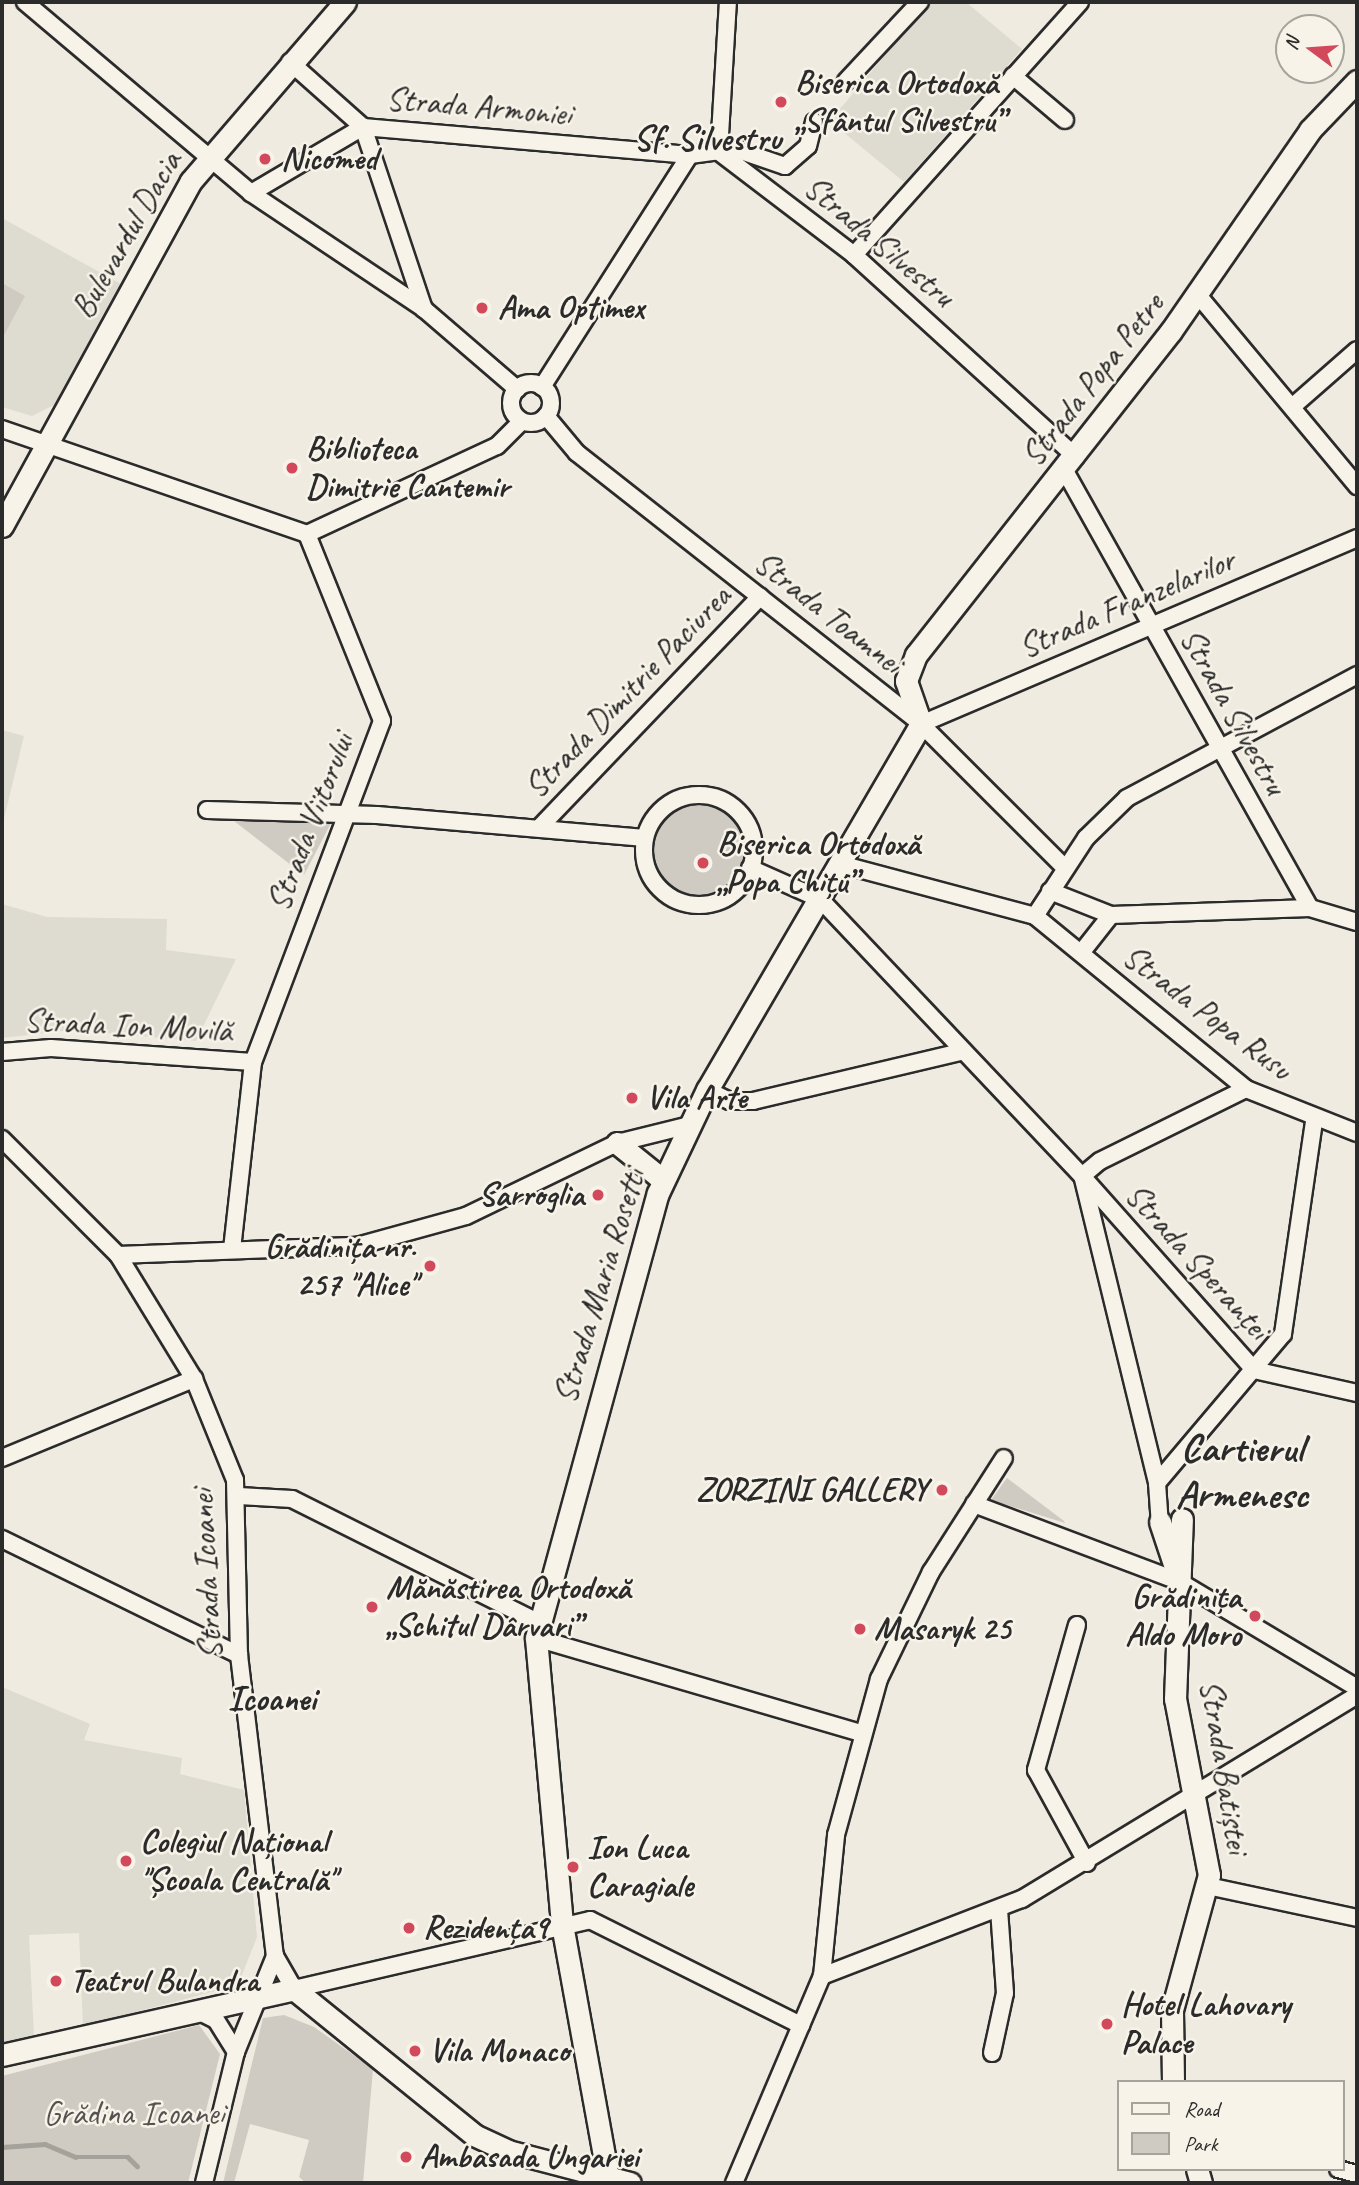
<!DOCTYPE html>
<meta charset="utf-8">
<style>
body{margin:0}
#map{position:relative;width:1359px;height:2185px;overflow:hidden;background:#efebe0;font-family:Caveat,sans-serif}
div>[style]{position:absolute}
.built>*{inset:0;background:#dedbd1}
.green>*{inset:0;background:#cfcbc2}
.round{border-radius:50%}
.stream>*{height:4.5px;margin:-2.25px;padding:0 2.25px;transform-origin:2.25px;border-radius:2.25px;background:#a4a29a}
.roads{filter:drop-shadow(2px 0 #2b2b2b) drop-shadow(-2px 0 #2b2b2b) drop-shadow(0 2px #2b2b2b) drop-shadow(0 -2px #2b2b2b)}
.street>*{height:16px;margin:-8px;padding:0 8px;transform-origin:8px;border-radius:8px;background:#f7f3e8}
.street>.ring{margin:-8px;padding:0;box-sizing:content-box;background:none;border:16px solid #f7f3e8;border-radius:50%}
.secondary>*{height:21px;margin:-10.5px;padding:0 10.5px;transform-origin:10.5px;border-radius:10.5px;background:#f7f3e8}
.dots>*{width:19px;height:19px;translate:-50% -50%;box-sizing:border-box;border:4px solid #f7f3e8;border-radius:50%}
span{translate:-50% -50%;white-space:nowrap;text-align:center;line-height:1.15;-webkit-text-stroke:5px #f7f3e8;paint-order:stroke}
.poi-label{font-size:33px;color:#2b2b2b;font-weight:700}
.left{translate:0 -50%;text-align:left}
.right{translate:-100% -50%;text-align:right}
.street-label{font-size:33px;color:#2b2b2b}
.park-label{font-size:33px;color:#545351}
.neighbourhood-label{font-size:35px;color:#2b2b2b;font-weight:700}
.district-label{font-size:40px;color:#2b2b2b;font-weight:700}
.frame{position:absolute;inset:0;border:4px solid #2b2b2b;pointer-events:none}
.legend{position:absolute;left:1117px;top:2080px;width:228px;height:91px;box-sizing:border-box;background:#f7f3e8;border:2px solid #a5a39c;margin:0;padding:9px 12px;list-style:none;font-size:21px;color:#2b2b2b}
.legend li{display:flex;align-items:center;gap:14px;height:35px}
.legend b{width:35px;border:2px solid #a5a39c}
.north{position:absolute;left:1275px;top:14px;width:70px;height:70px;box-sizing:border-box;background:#f7f3e8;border:2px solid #a5a39c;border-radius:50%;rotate:286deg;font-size:19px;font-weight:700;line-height:28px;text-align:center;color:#2b2b2b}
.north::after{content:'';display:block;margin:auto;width:24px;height:32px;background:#d1495b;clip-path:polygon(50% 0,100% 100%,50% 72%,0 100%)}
</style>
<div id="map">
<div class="built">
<div style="clip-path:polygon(930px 2px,966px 2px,1022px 49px,904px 182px,837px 127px,834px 116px)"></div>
<div style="clip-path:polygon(2px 218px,121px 284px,54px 405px,32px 416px,2px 407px)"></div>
<div style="clip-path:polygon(2px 730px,24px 736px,2px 827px)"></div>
<div style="clip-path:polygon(2px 904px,47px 917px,167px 919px,166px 950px,236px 959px,196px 1041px,71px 1030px,2px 1038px)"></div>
<div style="clip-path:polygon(2px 1687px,90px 1724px,84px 1740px,182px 1758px,180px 1774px,244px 1790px,257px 1937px,238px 1985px,83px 2026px,79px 1933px,29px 1935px,34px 2037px,3px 2043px)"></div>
</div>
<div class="green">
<div style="clip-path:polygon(2px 283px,25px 296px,2px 339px)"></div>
<div class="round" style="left:650px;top:802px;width:96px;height:96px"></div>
<div style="clip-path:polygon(225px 814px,332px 821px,304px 875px)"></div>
<div style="clip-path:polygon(1007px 1478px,1064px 1521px,1065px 1523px,991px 1500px)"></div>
<div style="clip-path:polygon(284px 2015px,314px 2027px,373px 2069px,363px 2183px,306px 2183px,299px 2177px,309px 2140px,250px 2124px,234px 2183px,223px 2183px,263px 2018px)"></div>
<div style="clip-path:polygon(199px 2025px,220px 2054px,188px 2183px,2px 2183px,2px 2076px)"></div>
</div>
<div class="stream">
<div style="left:2px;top:2147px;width:43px;rotate:-4deg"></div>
<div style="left:45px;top:2144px;width:33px;rotate:23deg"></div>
<div style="left:75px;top:2157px;width:53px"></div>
<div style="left:128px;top:2157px;width:13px;rotate:45deg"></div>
</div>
<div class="roads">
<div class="street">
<div style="left:25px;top:2px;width:296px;rotate:40.2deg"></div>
<div style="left:251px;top:193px;width:208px;rotate:33.8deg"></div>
<div style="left:424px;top:309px;width:123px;rotate:40.7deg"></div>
<div style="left:290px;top:62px;width:98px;rotate:41.7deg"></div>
<div style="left:363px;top:127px;width:192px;rotate:71.5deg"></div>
<div style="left:1013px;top:76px;width:68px;rotate:40.2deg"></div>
<div style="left:846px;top:81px;width:108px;rotate:-46.9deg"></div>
<div style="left:719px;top:152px;width:170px;rotate:37.3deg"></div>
<div style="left:854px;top:255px;width:300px;rotate:42.3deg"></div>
<div style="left:719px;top:152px;width:150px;rotate:-86.6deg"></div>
<div style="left:251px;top:193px;width:130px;rotate:-30.5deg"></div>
<div style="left:363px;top:127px;width:328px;rotate:4.9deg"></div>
<div style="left:690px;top:155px;width:45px;rotate:-7.6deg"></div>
<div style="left:735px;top:149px;width:53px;rotate:18.8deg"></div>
<div style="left:785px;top:166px;width:30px;rotate:-41deg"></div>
<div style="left:808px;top:146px;width:25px;rotate:-76deg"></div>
<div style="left:854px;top:255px;width:339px;rotate:-48.2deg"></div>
<div style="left:1198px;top:295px;width:249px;rotate:50.2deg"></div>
<div class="ring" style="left:511px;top:383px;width:24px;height:24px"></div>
<div style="left:542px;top:387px;width:275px;rotate:-57.5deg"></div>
<div style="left:1292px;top:407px;width:86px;rotate:-41.2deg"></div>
<div style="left:546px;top:416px;width:48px;rotate:50deg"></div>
<div style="left:577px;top:453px;width:438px;rotate:38.2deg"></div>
<div style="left:921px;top:724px;width:204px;rotate:45deg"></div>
<div style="left:2px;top:429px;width:323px;rotate:19deg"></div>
<div style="left:307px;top:534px;width:201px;rotate:68.1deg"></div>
<div style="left:382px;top:721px;width:365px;rotate:110.7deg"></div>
<div style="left:253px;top:1062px;width:188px;rotate:96.4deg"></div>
<div style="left:1065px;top:471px;width:501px;rotate:60.72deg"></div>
<div style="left:307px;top:534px;width:209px;rotate:-24.9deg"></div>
<div style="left:497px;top:446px;width:35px;rotate:-45deg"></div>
<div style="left:921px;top:724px;width:474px;rotate:-23.1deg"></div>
<div class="ring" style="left:644px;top:795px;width:94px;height:94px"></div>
<div style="left:207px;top:810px;width:170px;rotate:1.7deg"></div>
<div style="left:377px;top:815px;width:269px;rotate:4.9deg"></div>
<div style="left:539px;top:828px;width:320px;rotate:-46.3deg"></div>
<div style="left:840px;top:864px;width:202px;rotate:14.9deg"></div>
<div style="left:1035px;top:916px;width:273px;rotate:39.3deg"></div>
<div style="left:1246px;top:1089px;width:119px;rotate:21.6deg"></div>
<div style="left:750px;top:868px;width:77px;rotate:23.9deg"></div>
<div style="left:820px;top:899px;width:381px;rotate:46.6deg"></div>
<div style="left:1082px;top:1176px;width:259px;rotate:48.4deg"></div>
<div style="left:1254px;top:1370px;width:106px;rotate:12.6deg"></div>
<div style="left:1050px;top:891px;width:66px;rotate:21.5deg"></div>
<div style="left:1111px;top:915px;width:199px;rotate:-2deg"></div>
<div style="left:1310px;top:908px;width:49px;rotate:16.6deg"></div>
<div style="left:1035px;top:916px;width:93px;rotate:-56.8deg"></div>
<div style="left:1086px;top:838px;width:57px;rotate:-44.3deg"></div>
<div style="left:1127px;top:798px;width:261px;rotate:-28.1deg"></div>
<div style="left:1081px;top:953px;width:48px;rotate:-51.7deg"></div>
<div style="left:2px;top:1052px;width:49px;rotate:-4.7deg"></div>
<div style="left:51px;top:1048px;width:202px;rotate:4deg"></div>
<div style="left:707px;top:1090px;width:25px;rotate:26deg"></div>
<div style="left:730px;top:1101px;width:23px"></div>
<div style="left:753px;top:1101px;width:213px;rotate:-13.3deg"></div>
<div style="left:2px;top:1139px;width:164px;rotate:45deg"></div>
<div style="left:118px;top:1255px;width:145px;rotate:58.5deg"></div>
<div style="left:194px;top:1379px;width:109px;rotate:67.9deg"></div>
<div style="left:235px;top:1480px;width:175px;rotate:88.7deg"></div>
<div style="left:239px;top:1655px;width:303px;rotate:83.2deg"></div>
<div style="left:275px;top:1956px;width:38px;rotate:60deg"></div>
<div style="left:294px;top:1989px;width:304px;rotate:-13.1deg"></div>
<div style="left:590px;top:1920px;width:236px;rotate:26.5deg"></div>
<div style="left:1082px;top:1176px;width:23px;rotate:-40deg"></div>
<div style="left:1100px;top:1161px;width:163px;rotate:-26.3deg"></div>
<div style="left:1083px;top:1179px;width:313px;rotate:76.3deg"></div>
<div style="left:1157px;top:1483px;width:39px;rotate:86deg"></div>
<div style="left:118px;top:1255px;width:239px;rotate:-2.2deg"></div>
<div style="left:357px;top:1246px;width:113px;rotate:-15.4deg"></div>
<div style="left:466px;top:1216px;width:168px;rotate:-25.8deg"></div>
<div style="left:617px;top:1143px;width:75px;rotate:-13.9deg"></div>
<div style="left:2px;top:1458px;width:208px;rotate:-22.4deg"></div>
<div style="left:1157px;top:1483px;width:195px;rotate:-49.8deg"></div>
<div style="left:1283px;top:1334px;width:215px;rotate:-81.7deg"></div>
<div style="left:239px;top:1496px;width:53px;rotate:3.2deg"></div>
<div style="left:292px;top:1499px;width:275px;rotate:26.6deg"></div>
<div style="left:974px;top:1504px;width:220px;rotate:20.7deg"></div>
<div style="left:1180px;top:1582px;width:206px;rotate:30.9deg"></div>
<div style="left:2px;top:1539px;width:264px;rotate:26.1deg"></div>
<div style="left:1077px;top:1625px;width:151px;rotate:105.8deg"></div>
<div style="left:1036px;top:1770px;width:106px;rotate:61.3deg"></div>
<div style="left:536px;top:1638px;width:338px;rotate:16.3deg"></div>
<div style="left:1208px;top:1886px;width:152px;rotate:12.1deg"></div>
<div style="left:822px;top:1976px;width:214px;rotate:-21.1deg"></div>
<div style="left:1022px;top:1899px;width:392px;rotate:-31.3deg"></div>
<div style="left:196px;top:2010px;width:22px;rotate:27deg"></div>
<div style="left:216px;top:2020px;width:38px;rotate:58deg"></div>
<div style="left:992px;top:2053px;width:61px;rotate:-77.8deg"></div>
<div style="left:1005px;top:1993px;width:84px;rotate:-94.1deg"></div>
<div style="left:1338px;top:2169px;width:20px;rotate:15deg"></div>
<div style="left:204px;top:2183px;width:135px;rotate:-76.3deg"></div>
<div style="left:236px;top:2052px;width:104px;rotate:-67.9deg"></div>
<div style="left:734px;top:2183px;width:225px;rotate:-67deg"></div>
<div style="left:822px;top:1976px;width:142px;rotate:-84.3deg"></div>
<div style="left:836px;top:1835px;width:162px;rotate:-74.6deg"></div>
<div style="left:879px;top:1679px;width:119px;rotate:-64.1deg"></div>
<div style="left:931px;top:1572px;width:135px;rotate:-57.4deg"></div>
</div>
<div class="secondary">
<div style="left:2px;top:526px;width:393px;rotate:-61.3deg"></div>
<div style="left:191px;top:181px;width:236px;rotate:-49.3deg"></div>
<div style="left:617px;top:1143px;width:59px;rotate:38.8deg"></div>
<div style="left:1160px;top:1522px;width:63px;rotate:71.6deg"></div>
<div style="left:2px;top:2055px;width:299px;rotate:-12.7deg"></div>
<div style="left:294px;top:1989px;width:232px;rotate:39deg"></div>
<div style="left:474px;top:2135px;width:38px;rotate:25deg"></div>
<div style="left:508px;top:2151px;width:126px;rotate:14.7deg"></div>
<div style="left:1173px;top:2082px;width:72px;rotate:-90.8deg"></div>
<div style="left:1172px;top:2010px;width:140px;rotate:-74.7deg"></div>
<div style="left:1209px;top:1875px;width:179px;rotate:-100.9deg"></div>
<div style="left:1175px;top:1699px;width:180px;rotate:-87.8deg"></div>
<div style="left:1197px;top:2169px;width:15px;rotate:74deg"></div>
<div style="left:609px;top:2183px;width:263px;rotate:-100.3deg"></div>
<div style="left:562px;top:1924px;width:287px;rotate:-95.2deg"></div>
<div style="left:536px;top:1638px;width:461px;rotate:-74.7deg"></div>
<div style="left:658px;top:1193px;width:114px;rotate:-64.6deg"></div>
<div style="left:707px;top:1090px;width:424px;rotate:-59.7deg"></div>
<div style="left:921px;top:724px;width:46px;rotate:-109.2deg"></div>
<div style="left:906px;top:681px;width:28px;rotate:-69deg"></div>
<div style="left:916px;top:655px;width:412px;rotate:-51.8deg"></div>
<div style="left:1171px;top:331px;width:244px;rotate:-55.3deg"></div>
<div style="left:1310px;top:130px;width:68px;rotate:-46.2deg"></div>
</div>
</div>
<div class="dots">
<div style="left:781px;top:102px;background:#d1495b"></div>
<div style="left:265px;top:159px;background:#d1495b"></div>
<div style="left:482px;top:308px;background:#d1495b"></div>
<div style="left:292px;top:468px;background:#d1495b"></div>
<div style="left:703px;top:863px;background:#d1495b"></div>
<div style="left:632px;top:1098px;background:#d1495b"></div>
<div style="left:598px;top:1195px;background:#d1495b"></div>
<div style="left:430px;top:1266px;background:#d1495b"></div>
<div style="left:942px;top:1490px;background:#d1495b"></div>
<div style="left:372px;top:1607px;background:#d1495b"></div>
<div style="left:1255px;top:1616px;background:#d1495b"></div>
<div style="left:860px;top:1629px;background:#d1495b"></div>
<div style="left:126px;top:1861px;background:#d1495b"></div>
<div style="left:573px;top:1867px;background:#d1495b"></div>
<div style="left:409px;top:1928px;background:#d1495b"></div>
<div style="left:56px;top:1981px;background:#d1495b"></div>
<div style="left:1107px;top:2024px;background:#d1495b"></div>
<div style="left:415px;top:2051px;background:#d1495b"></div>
<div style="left:406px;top:2157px;background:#d1495b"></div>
</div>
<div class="poi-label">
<span class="left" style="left:795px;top:102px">Biserica Ortodoxă<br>„Sfântul Silvestru”</span>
<span class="left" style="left:281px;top:159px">Nicomed</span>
<span class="left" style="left:498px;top:308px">Ama Optimex</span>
<span class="left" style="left:306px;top:468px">Biblioteca<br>Dimitrie Cantemir</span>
<span class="left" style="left:717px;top:863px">Biserica Ortodoxă<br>„Popa Chițu”</span>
<span class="left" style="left:646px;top:1098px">Vila Arte</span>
<span class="right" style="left:584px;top:1195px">Sarroglia</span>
<span class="right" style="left:416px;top:1266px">Grădinița nr.<br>257 "Alice"</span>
<span class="right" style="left:928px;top:1490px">ZORZINI GALLERY</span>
<span class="left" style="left:386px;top:1607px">Mănăstirea Ortodoxă<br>„Schitul Dârvari”</span>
<span class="right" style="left:1241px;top:1616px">Grădinița<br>Aldo Moro</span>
<span class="left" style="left:874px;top:1629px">Masaryk 25</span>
<span class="left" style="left:140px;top:1861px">Colegiul Național<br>"Școala Centrală"</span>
<span class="left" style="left:587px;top:1867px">Ion Luca<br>Caragiale</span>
<span class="left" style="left:423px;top:1928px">Rezidența9</span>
<span class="left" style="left:70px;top:1981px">Teatrul Bulandra</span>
<span class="left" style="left:1121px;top:2024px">Hotel Lahovary<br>Palace</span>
<span class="left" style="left:429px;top:2051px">Vila Monaco</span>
<span class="left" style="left:420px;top:2157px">Ambasada Ungariei</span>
</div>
<div class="street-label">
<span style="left:479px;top:107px;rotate:5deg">Strada Armoniei</span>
<span style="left:127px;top:235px;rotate:-60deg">Bulevardul Dacia</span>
<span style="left:879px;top:242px;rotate:40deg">Strada Silvestru</span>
<span style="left:1093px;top:380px;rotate:-52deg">Strada Popa Petre</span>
<span style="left:1127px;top:604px;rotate:-23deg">Strada Franzelarilor</span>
<span style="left:828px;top:613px;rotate:38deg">Strada Toamnei</span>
<span style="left:628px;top:692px;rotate:-46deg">Strada Dimitrie Paciurea</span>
<span style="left:1233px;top:712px;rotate:61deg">Strada Silvestru</span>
<span style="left:311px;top:822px;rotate:-69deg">Strada Viitorului</span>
<span style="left:1207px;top:1013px;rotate:37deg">Strada Popa Rusu</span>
<span style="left:128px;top:1026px;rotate:3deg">Strada Ion Movilă</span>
<span style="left:1197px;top:1262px;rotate:48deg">Strada Speranței</span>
<span style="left:600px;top:1286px;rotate:-73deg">Strada Maria Rosetti</span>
<span style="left:207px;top:1574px;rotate:-93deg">Strada Icoanei</span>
<span style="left:1224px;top:1767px;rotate:81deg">Strada Batiștei</span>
</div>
<div class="park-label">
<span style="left:134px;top:2114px">Grădina Icoanei</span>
</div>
<div class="neighbourhood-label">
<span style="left:707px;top:139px">Sf. Silvestru</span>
<span style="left:272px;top:1699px">Icoanei</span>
</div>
<div class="district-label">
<span style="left:1242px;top:1471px">Cartierul<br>Armenesc</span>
</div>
<div class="frame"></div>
<ul class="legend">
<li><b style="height:9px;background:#f7f3e8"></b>Road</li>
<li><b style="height:19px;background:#cfcbc2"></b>Park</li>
</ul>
<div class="north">N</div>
</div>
